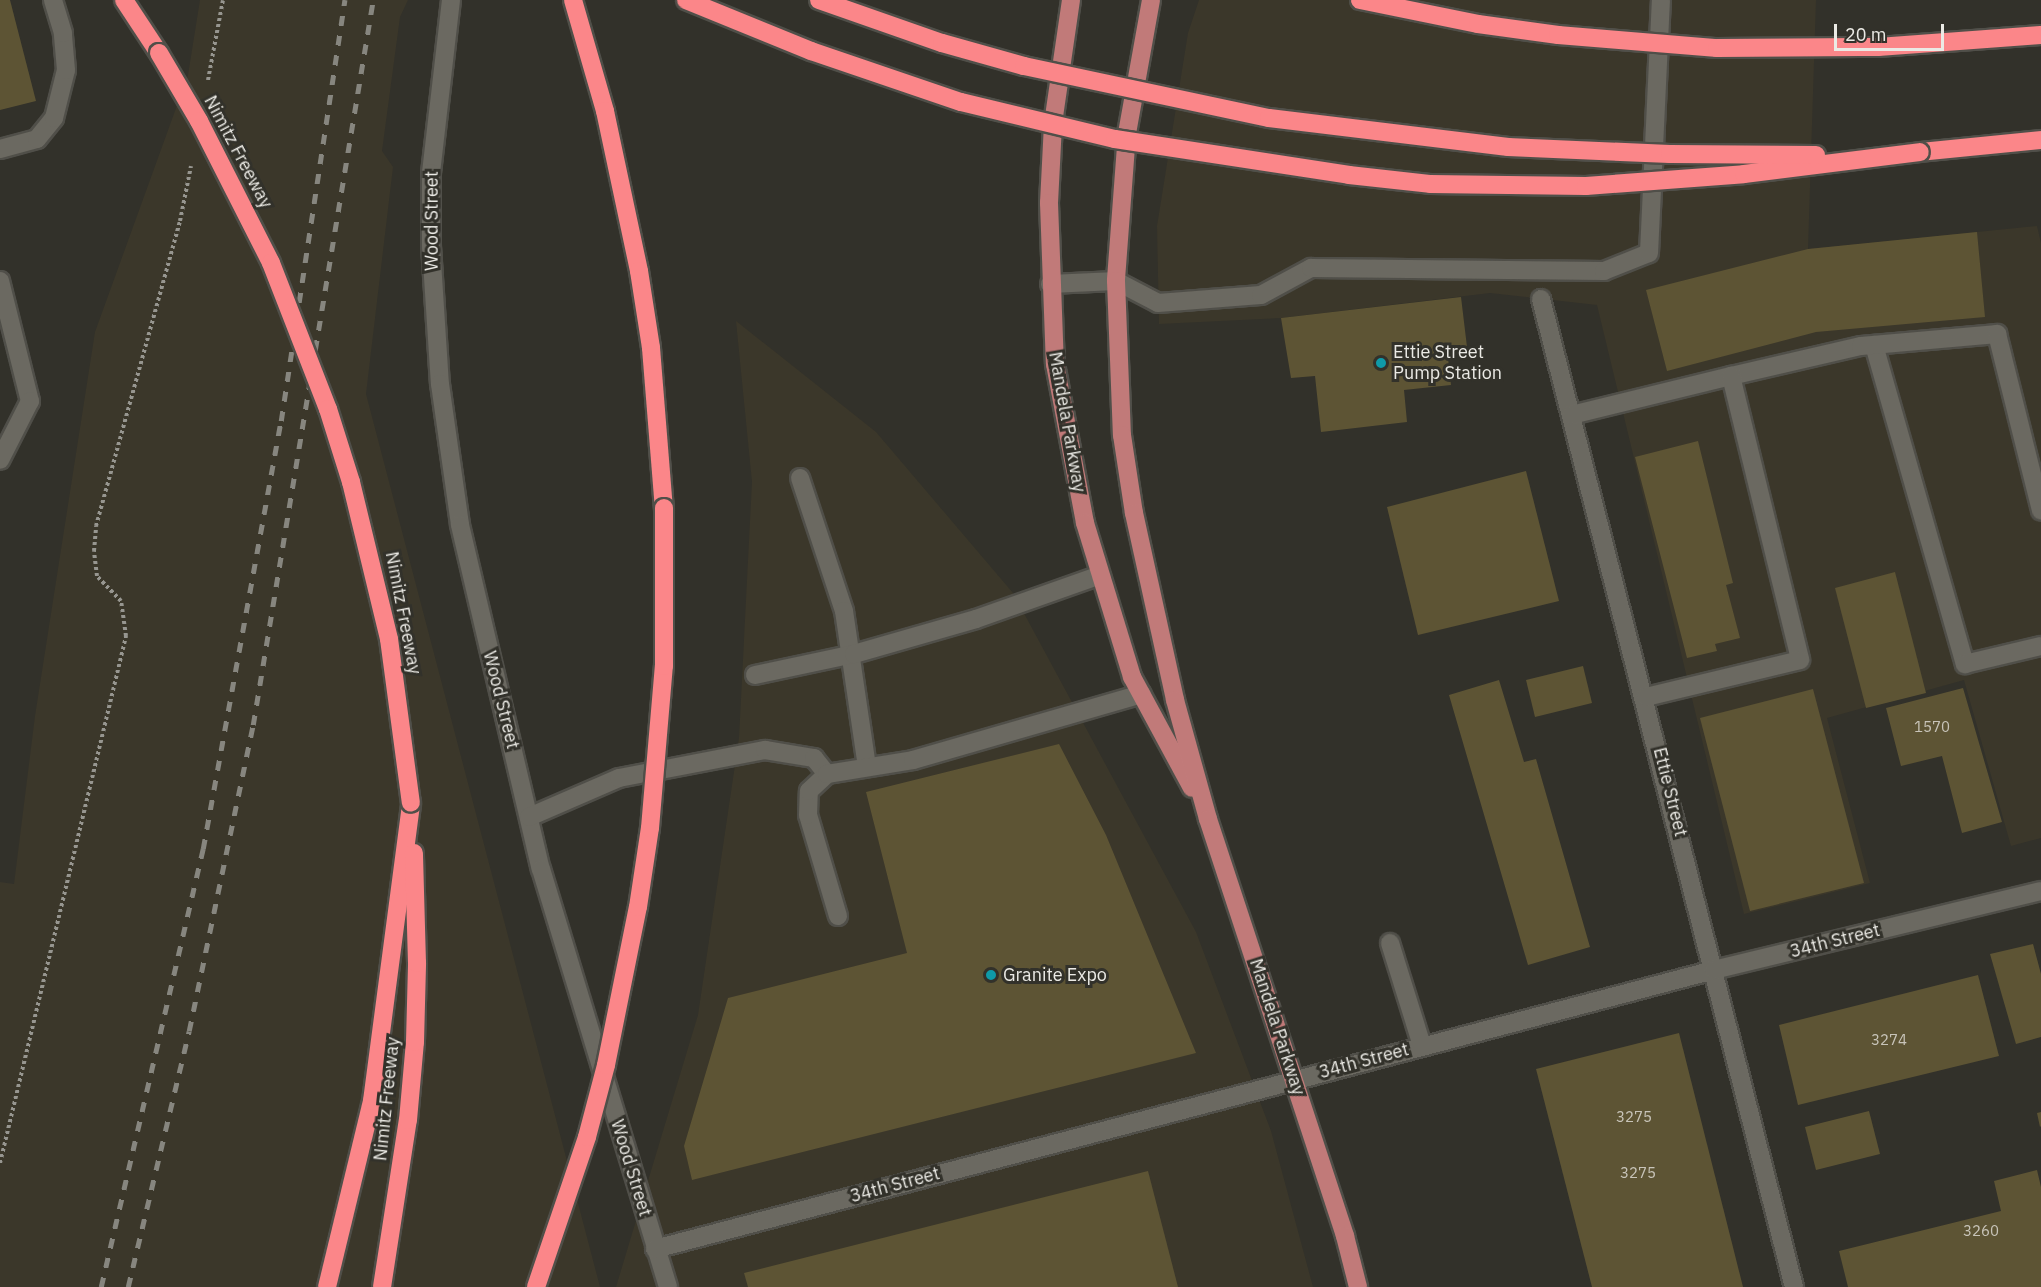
<!DOCTYPE html>
<style>
body{margin:0}
#map{position:relative;width:2041px;height:1287px;overflow:hidden;background:#32312a;font-family:"IBM Plex Sans",sans-serif}
div>[style]{position:absolute}
.built>*{inset:0;background:#3b372a}
.building>*{inset:0;background:#5d5434}
.path>*{height:4px;margin-top:-2px;transform-origin:0;background:repeating-linear-gradient(90deg,#979690 0 3px,transparent 0 6px)}
.roads{filter:drop-shadow(2px 0 #504f49) drop-shadow(-2px 0 #504f49) drop-shadow(0 2px #504f49) drop-shadow(0 -2px #504f49)}
.minor>*{height:18px;margin:-9px;padding:0 9px;transform-origin:9px;border-radius:9px;background:#6b6961}
.major>*{height:18px;margin:-9px;padding:0 9px;transform-origin:9px;border-radius:9px;background:#c17a79}
.highway>*{height:18px;margin:-9px;padding:0 9px;transform-origin:9px;border-radius:9px;background:#fb8689}
.rail>*{height:4.5px;margin-top:-2.25px;transform-origin:0;background:repeating-linear-gradient(90deg,#87867f 0 10px,transparent 0 20px)}
.bridges{filter:drop-shadow(2px 0 #504f49) drop-shadow(-2px 0 #504f49) drop-shadow(0 2px #504f49) drop-shadow(0 -2px #504f49)}
.highway-bridge>*{height:18px;margin:-9px;padding:0 9px;transform-origin:9px;border-radius:9px;background:#fb8689}
.dots>*{width:16px;height:16px;translate:-50% -50%;box-sizing:border-box;border:3px solid #32312a;border-radius:50%}
span{translate:-50% -50%;white-space:nowrap;text-align:center;line-height:1.15;-webkit-text-stroke:6px #32312a;paint-order:stroke}
.number-label{font-size:15px;color:#c8c4b9}
.number-label span{-webkit-text-stroke-width:0}
.street-label{font-size:18px;color:#ebeae5}
.poi-label{font-size:18px;color:#ebeae5}
.left{translate:0 -50%;text-align:left}
.scale{position:absolute;left:1834px;top:24px;width:110px;height:27px;box-sizing:border-box;border:3px solid #ebeae5;border-top:0;padding-left:8px;font-size:18px;line-height:21px;white-space:nowrap;color:#ebeae5;-webkit-text-stroke:4px #32312a;paint-order:stroke}
</style>
<div id="map">
<div class="built">
<div style="clip-path:polygon(200px 0,408px 0,400px 17px,382px 151px,393px 167px,366px 394px,600px 1287px,0 1287px,0 882px,14px 884px,35px 716px,95px 332px,188px 75px)"></div>
<div style="clip-path:polygon(1199px 0,1816px 0,1808px 249px,2037px 226px,2041px 243px,2041px 838px,2011px 846px,1964px 680px,1827px 718px,1870px 883px,1744px 914px,1597px 305px,1490px 293px,1281px 318px,1159px 324px,1157px 226px,1188px 33px)"></div>
<div style="clip-path:polygon(736px 321px,876px 432px,1013px 593px,1196px 932px,1271px 1131px,1313px 1287px,616px 1287px,698px 1015px,739px 738px,752px 482px)"></div>
</div>
<div class="building">
<div style="clip-path:polygon(0 0,10px 0,36px 101px,0 110px)"></div>
<div style="clip-path:polygon(1977px 232px,1985px 317px,1816px 332px,1667px 371px,1646px 290px,1808px 249px)"></div>
<div style="clip-path:polygon(1461px 297px,1467px 347px,1447px 349px,1451px 385px,1404px 390px,1407px 422px,1321px 432px,1315px 376px,1291px 378px,1281px 318px)"></div>
<div style="clip-path:polygon(1698px 441px,1733px 583px,1726px 585px,1740px 638px,1715px 644px,1717px 651px,1687px 658px,1635px 457px)"></div>
<div style="clip-path:polygon(1526px 471px,1559px 601px,1418px 635px,1387px 507px)"></div>
<div style="clip-path:polygon(1895px 572px,1926px 693px,1866px 708px,1835px 588px)"></div>
<div style="clip-path:polygon(1583px 666px,1592px 703px,1535px 717px,1526px 680px)"></div>
<div style="clip-path:polygon(1499px 680px,1524px 762px,1536px 759px,1590px 947px,1528px 965px,1449px 695px)"></div>
<div style="clip-path:polygon(1963px 688px,2002px 822px,1962px 833px,1942px 756px,1901px 766px,1886px 708px)"></div>
<div style="clip-path:polygon(1813px 689px,1864px 883px,1750px 911px,1700px 718px)"></div>
<div style="clip-path:polygon(1059px 744px,1106px 835px,1196px 1053px,692px 1180px,684px 1146px,728px 998px,907px 953px,866px 792px)"></div>
<div style="clip-path:polygon(2033px 944px,2041px 974px,2041px 1037px,2016px 1044px,1990px 954px)"></div>
<div style="clip-path:polygon(1978px 975px,1999px 1056px,1798px 1105px,1779px 1025px)"></div>
<div style="clip-path:polygon(1679px 1033px,1743px 1287px,1592px 1287px,1536px 1069px)"></div>
<div style="clip-path:polygon(1869px 1111px,1880px 1154px,1816px 1170px,1805px 1127px)"></div>
<div style="clip-path:polygon(2041px 1112px,2041px 1126px,2040px 1127px,2037px 1113px)"></div>
<div style="clip-path:polygon(2037px 1170px,2041px 1187px,2041px 1287px,1848px 1287px,1839px 1251px,2001px 1211px,1994px 1181px)"></div>
<div style="clip-path:polygon(1148px 1171px,1178px 1287px,748px 1287px,744px 1273px)"></div>
</div>
<div class="path">
<div style="left:208px;top:80px;width:81px;rotate:-79.4deg"></div>
<div style="left:0;top:1163px;width:542px;rotate:-76.55deg"></div>
<div style="left:126px;top:636px;width:35px;rotate:-98deg"></div>
<div style="left:121px;top:601px;width:35px;rotate:-134deg"></div>
<div style="left:97px;top:576px;width:25px;rotate:-97deg"></div>
<div style="left:94px;top:551px;width:25px;rotate:-85deg"></div>
<div style="left:96px;top:526px;width:316px;rotate:-74.6deg"></div>
<div style="left:180px;top:221px;width:56px;rotate:-78.7deg"></div>
</div>
<div class="roads">
<div class="minor">
<div style="left:451px;top:0;width:174px;rotate:96.6deg"></div>
<div style="left:431px;top:173px;width:73px;rotate:90deg"></div>
<div style="left:431px;top:246px;width:138px;rotate:86.3deg"></div>
<div style="left:440px;top:384px;width:142px;rotate:81.9deg"></div>
<div style="left:460px;top:525px;width:353px;rotate:76.8deg"></div>
<div style="left:541px;top:869px;width:437px;rotate:73.1deg"></div>
<div style="left:0;top:149px;width:38px;rotate:-15deg"></div>
<div style="left:37px;top:139px;width:27px;rotate:-51deg"></div>
<div style="left:54px;top:118px;width:49px;rotate:-76deg"></div>
<div style="left:66px;top:70px;width:37px;rotate:-95deg"></div>
<div style="left:63px;top:33px;width:34px;rotate:-107deg"></div>
<div style="left:0;top:281px;width:124px;rotate:76deg"></div>
<div style="left:30px;top:401px;width:66px;rotate:117deg"></div>
<div style="left:1050px;top:284px;width:66px;rotate:-2.6deg"></div>
<div style="left:1116px;top:281px;width:47px;rotate:27.6deg"></div>
<div style="left:1158px;top:303px;width:103px;rotate:-4.4deg"></div>
<div style="left:1261px;top:295px;width:57px;rotate:-28.4deg"></div>
<div style="left:1311px;top:268px;width:293px;rotate:0.6deg"></div>
<div style="left:1604px;top:271px;width:48px;rotate:-21.8deg"></div>
<div style="left:1649px;top:253px;width:253px;rotate:-87.3deg"></div>
<div style="left:1541px;top:299px;width:1020px;rotate:75.64deg"></div>
<div style="left:1874px;top:345px;width:332px;rotate:74.1deg"></div>
<div style="left:1965px;top:664px;width:78px;rotate:-13.3deg"></div>
<div style="left:1731px;top:376px;width:133px;rotate:-13deg"></div>
<div style="left:1861px;top:346px;width:137px;rotate:-5deg"></div>
<div style="left:1997px;top:334px;width:182px;rotate:76deg"></div>
<div style="left:1571px;top:415px;width:165px;rotate:-13.7deg"></div>
<div style="left:1731px;top:376px;width:292px;rotate:76.3deg"></div>
<div style="left:1800px;top:660px;width:158px;rotate:166.5deg"></div>
<div style="left:800px;top:478px;width:140px;rotate:71.7deg"></div>
<div style="left:844px;top:611px;width:157px;rotate:81.6deg"></div>
<div style="left:755px;top:675px;width:101px;rotate:-12deg"></div>
<div style="left:854px;top:654px;width:127px;rotate:-16deg"></div>
<div style="left:976px;top:619px;width:132px;rotate:-19.5deg"></div>
<div style="left:529px;top:817px;width:98px;rotate:-23.4deg"></div>
<div style="left:619px;top:778px;width:149px;rotate:-10.9deg"></div>
<div style="left:765px;top:750px;width:50px;rotate:9.3deg"></div>
<div style="left:814px;top:758px;width:21px;rotate:51deg"></div>
<div style="left:838px;top:916px;width:105px;rotate:-106.5deg"></div>
<div style="left:808px;top:815px;width:24px;rotate:-88deg"></div>
<div style="left:809px;top:791px;width:25px;rotate:-43deg"></div>
<div style="left:827px;top:774px;width:87px;rotate:-9.2deg"></div>
<div style="left:913px;top:760px;width:238px;rotate:-16.1deg"></div>
<div style="left:1390px;top:943px;width:108px;rotate:72.7deg"></div>
<div style="left:655px;top:1249px;width:1095px;rotate:-14.76deg"></div>
<div style="left:1714px;top:970px;width:336px;rotate:-13.6deg"></div>
</div>
<div class="major">
<div style="left:1071px;top:0;width:125px;rotate:98.3deg"></div>
<div style="left:1053px;top:124px;width:79px;rotate:92.9deg"></div>
<div style="left:1049px;top:203px;width:161px;rotate:87.9deg"></div>
<div style="left:1055px;top:364px;width:162px;rotate:79.3deg"></div>
<div style="left:1085px;top:523px;width:161px;rotate:73deg"></div>
<div style="left:1132px;top:677px;width:126px;rotate:61.6deg"></div>
<div style="left:1151px;top:0;width:135px;rotate:100.2deg"></div>
<div style="left:1127px;top:133px;width:148px;rotate:94.3deg"></div>
<div style="left:1116px;top:281px;width:154px;rotate:87.8deg"></div>
<div style="left:1122px;top:435px;width:79px;rotate:81.3deg"></div>
<div style="left:1134px;top:513px;width:191px;rotate:77.6deg"></div>
<div style="left:1175px;top:700px;width:123px;rotate:74.5deg"></div>
<div style="left:1208px;top:819px;width:439px;rotate:71.8deg"></div>
<div style="left:1345px;top:1236px;width:53px;rotate:75.7deg"></div>
</div>
<div class="highway">
<div style="left:124px;top:0;width:64px;rotate:56.6deg"></div>
<div style="left:573px;top:0;width:116px;rotate:73.9deg"></div>
<div style="left:605px;top:111px;width:164px;rotate:78deg"></div>
<div style="left:639px;top:271px;width:78px;rotate:81.1deg"></div>
<div style="left:651px;top:348px;width:161px;rotate:85.4deg"></div>
<div style="left:1920px;top:152px;width:122px;rotate:-5.7deg"></div>
<div style="left:327px;top:1287px;width:191px;rotate:-76.4deg"></div>
<div style="left:372px;top:1101px;width:301px;rotate:-82.5deg"></div>
<div style="left:382px;top:1287px;width:169px;rotate:-81.2deg"></div>
<div style="left:408px;top:1120px;width:78px;rotate:-84.9deg"></div>
<div style="left:415px;top:1042px;width:79px;rotate:-88.5deg"></div>
<div style="left:417px;top:963px;width:110px;rotate:-91.6deg"></div>
</div>
</div>
<div class="rail">
<div style="left:101px;top:1287px;width:450px;rotate:-76.9deg"></div>
<div style="left:203px;top:849px;width:435px;rotate:-79.7deg"></div>
<div style="left:281px;top:421px;width:426px;rotate:-81.4deg"></div>
<div style="left:128px;top:1287px;width:263px;rotate:-76.6deg"></div>
<div style="left:189px;top:1031px;width:313px;rotate:-78.2deg"></div>
<div style="left:253px;top:725px;width:735px;rotate:-80.6deg"></div>
</div>
<div class="bridges">
<div class="highway-bridge">
<div style="left:686px;top:0;width:135px;rotate:22.2deg"></div>
<div style="left:811px;top:51px;width:158px;rotate:18.8deg"></div>
<div style="left:961px;top:102px;width:158px;rotate:13.5deg"></div>
<div style="left:1115px;top:139px;width:237px;rotate:8.7deg"></div>
<div style="left:1349px;top:175px;width:81px;rotate:6.3deg"></div>
<div style="left:1430px;top:184px;width:156px;rotate:0.7deg"></div>
<div style="left:1586px;top:186px;width:158px;rotate:-4.3deg"></div>
<div style="left:1744px;top:174px;width:177px;rotate:-7.1deg"></div>
<div style="left:819px;top:0;width:130px;rotate:19.3deg"></div>
<div style="left:942px;top:43px;width:85px;rotate:15.7deg"></div>
<div style="left:1024px;top:66px;width:250px;rotate:12deg"></div>
<div style="left:1269px;top:118px;width:241px;rotate:6.9deg"></div>
<div style="left:1508px;top:147px;width:162px;rotate:2.5deg"></div>
<div style="left:1670px;top:154px;width:146px;rotate:0.4deg"></div>
<div style="left:1360px;top:0;width:120px;rotate:11.5deg"></div>
<div style="left:1478px;top:24px;width:81px;rotate:7.8deg"></div>
<div style="left:1558px;top:35px;width:160px;rotate:4.7deg"></div>
<div style="left:1717px;top:48px;width:161px;rotate:-0.4deg"></div>
<div style="left:1878px;top:47px;width:163px;rotate:-4.2deg"></div>
<div style="left:159px;top:53px;width:79px;rotate:59.5deg"></div>
<div style="left:199px;top:121px;width:159px;rotate:63.1deg"></div>
<div style="left:271px;top:263px;width:157px;rotate:68.7deg"></div>
<div style="left:328px;top:409px;width:77px;rotate:72.5deg"></div>
<div style="left:351px;top:482px;width:162px;rotate:76.4deg"></div>
<div style="left:389px;top:639px;width:165px;rotate:82.4deg"></div>
<div style="left:536px;top:1287px;width:158px;rotate:-71.2deg"></div>
<div style="left:587px;top:1137px;width:74px;rotate:-75.2deg"></div>
<div style="left:606px;top:1065px;width:161px;rotate:-78.6deg"></div>
<div style="left:638px;top:907px;width:80px;rotate:-81.4deg"></div>
<div style="left:650px;top:828px;width:163px;rotate:-85.1deg"></div>
<div style="left:664px;top:666px;width:158px;rotate:-90deg"></div>
</div>
</div>
<div class="dots">
<div style="left:1381px;top:363px;background:#0f9aa8"></div>
<div style="left:991px;top:975px;background:#0f9aa8"></div>
</div>
<div class="number-label">
<span style="left:1932px;top:727px">1570</span>
<span style="left:1889px;top:1040px">3274</span>
<span style="left:1634px;top:1117px">3275</span>
<span style="left:1638px;top:1173px">3275</span>
<span style="left:1981px;top:1231px">3260</span>
</div>
<div class="street-label">
<span style="left:238px;top:152px;rotate:62deg">Nimitz Freeway</span>
<span style="left:432px;top:221px;rotate:-90deg">Wood Street</span>
<span style="left:1067px;top:422px;rotate:80deg">Mandela Parkway</span>
<span style="left:403px;top:613px;rotate:79deg">Nimitz Freeway</span>
<span style="left:501px;top:700px;rotate:76deg">Wood Street</span>
<span style="left:1670px;top:792px;rotate:76deg">Ettie Street</span>
<span style="left:1835px;top:941px;rotate:-14deg">34th Street</span>
<span style="left:1277px;top:1027px;rotate:72deg">Mandela Parkway</span>
<span style="left:1364px;top:1061px;rotate:-15deg">34th Street</span>
<span style="left:387px;top:1099px;rotate:-84deg">Nimitz Freeway</span>
<span style="left:631px;top:1168px;rotate:73deg">Wood Street</span>
<span style="left:895px;top:1185px;rotate:-15deg">34th Street</span>
</div>
<div class="poi-label">
<span class="left" style="left:1393px;top:363px">Ettie Street<br>Pump Station</span>
<span class="left" style="left:1003px;top:975px">Granite Expo</span>
</div>
<div class="scale">20 m</div>
</div>
